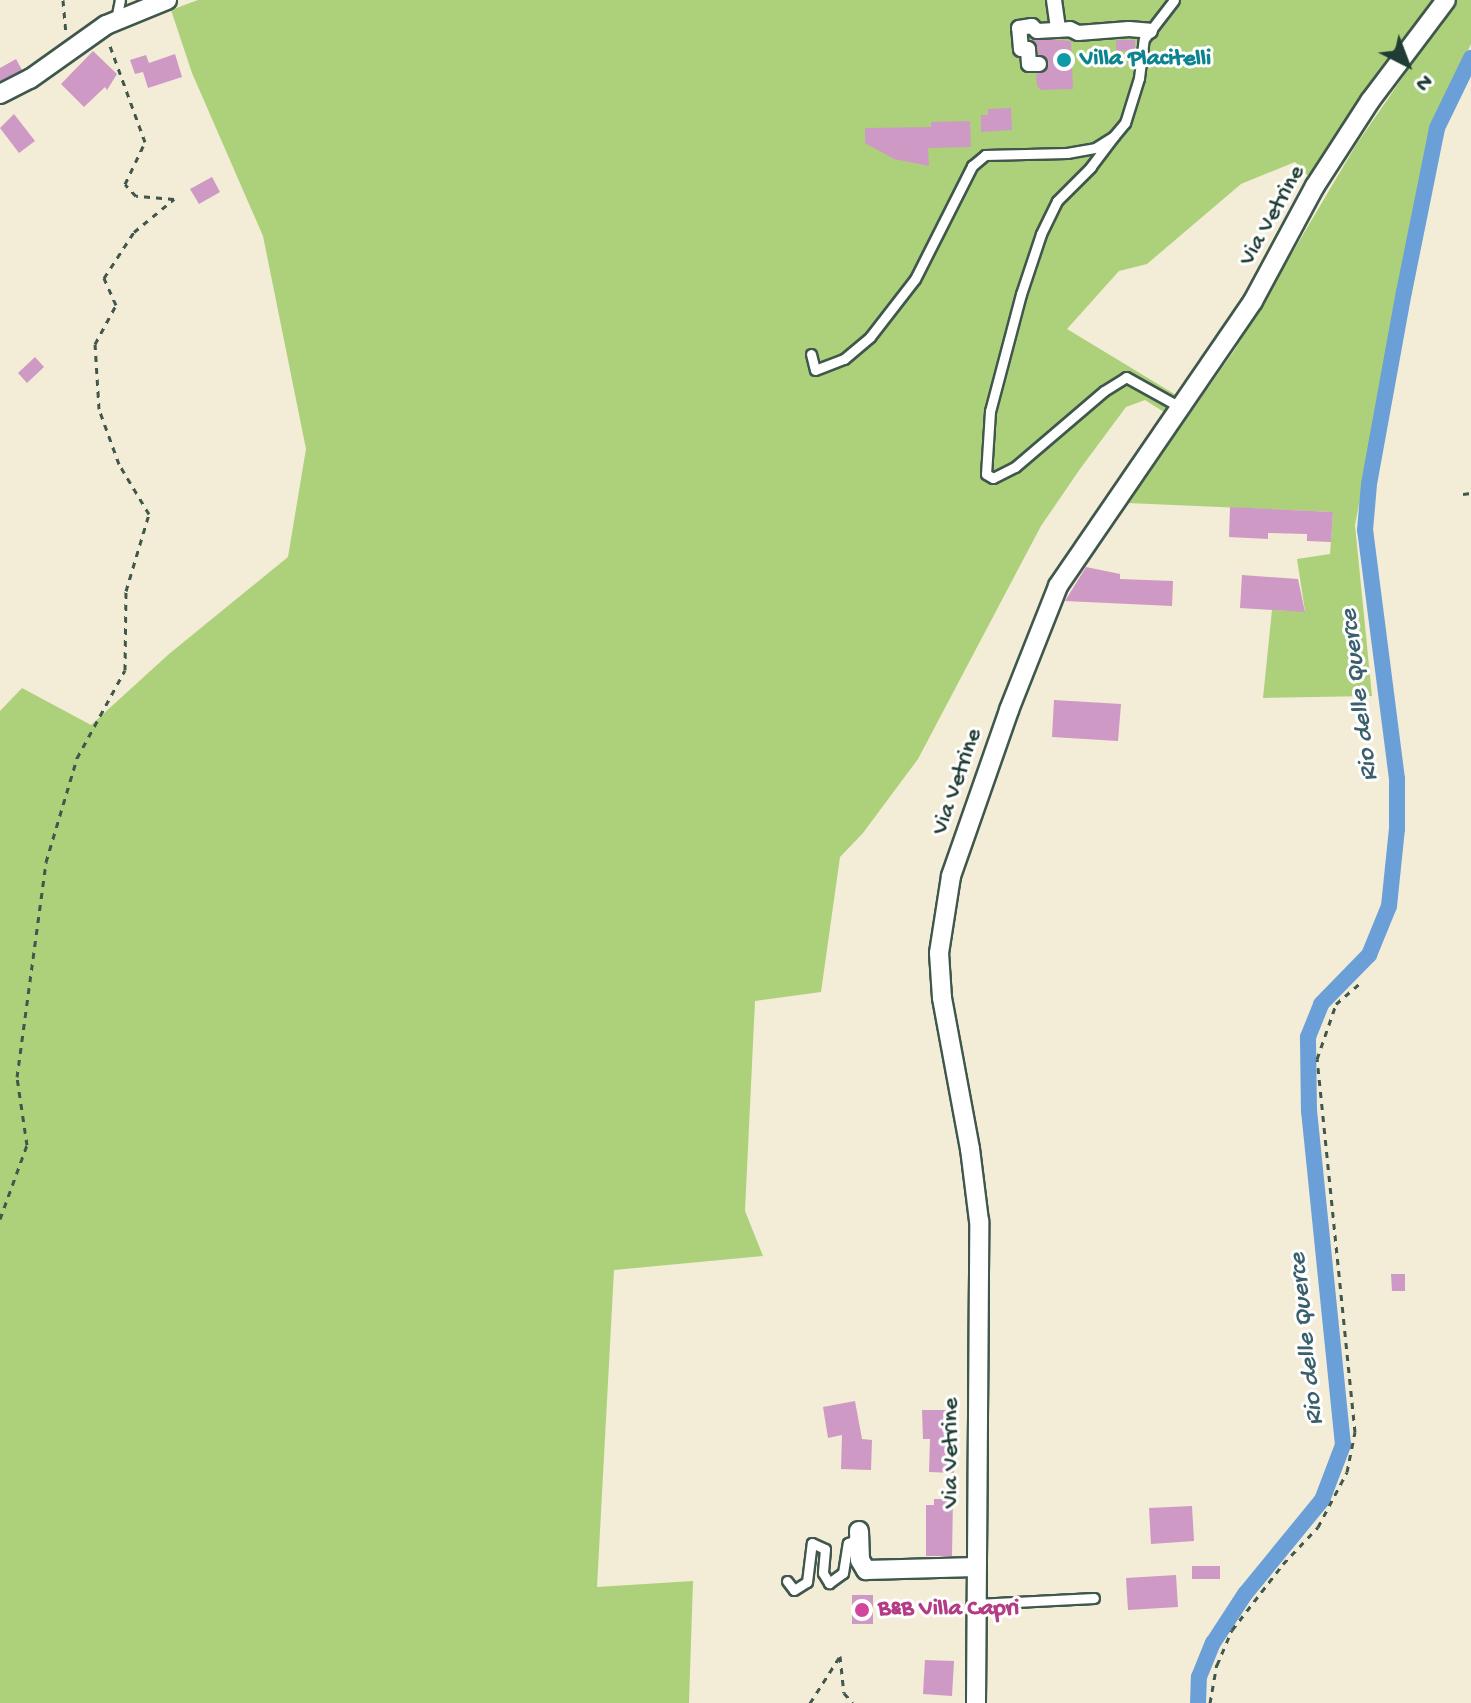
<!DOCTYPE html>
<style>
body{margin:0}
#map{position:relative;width:1471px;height:1703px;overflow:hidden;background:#f3ecd6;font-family:"Gochi Hand",sans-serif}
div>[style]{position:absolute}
.green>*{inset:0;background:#add17a}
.canal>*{height:16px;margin:-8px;padding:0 8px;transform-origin:8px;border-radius:8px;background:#6b9fd7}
.building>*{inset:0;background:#ce99c5}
.path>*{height:3px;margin-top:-1.5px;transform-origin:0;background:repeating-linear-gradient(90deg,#3f574c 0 6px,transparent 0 12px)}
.roads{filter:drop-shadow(2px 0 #3f574c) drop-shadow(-2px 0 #3f574c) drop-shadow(0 2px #3f574c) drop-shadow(0 -2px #3f574c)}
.service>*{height:9px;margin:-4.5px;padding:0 4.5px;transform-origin:4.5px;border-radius:4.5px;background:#fff}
.pedestrian>*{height:14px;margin:-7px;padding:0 7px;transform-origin:7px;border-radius:7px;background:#fff}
.minor>*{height:18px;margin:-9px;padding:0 9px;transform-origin:9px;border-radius:9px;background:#fff}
.dots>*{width:22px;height:22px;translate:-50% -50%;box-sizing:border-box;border:4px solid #fff;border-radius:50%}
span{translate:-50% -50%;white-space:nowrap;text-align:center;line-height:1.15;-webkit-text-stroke:6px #fff;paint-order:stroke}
.culture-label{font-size:24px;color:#0d838f;font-weight:700}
.left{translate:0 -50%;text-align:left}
.street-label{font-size:24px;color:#1f3d34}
.hotel-label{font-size:24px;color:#b23c85;font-weight:700}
.water-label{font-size:26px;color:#3a5f6d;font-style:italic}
.north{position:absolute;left:1367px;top:24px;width:80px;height:80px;-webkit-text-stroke:6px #fff;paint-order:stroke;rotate:138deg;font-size:22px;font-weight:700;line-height:32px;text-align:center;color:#1f3d34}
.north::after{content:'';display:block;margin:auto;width:28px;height:36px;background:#1f3d34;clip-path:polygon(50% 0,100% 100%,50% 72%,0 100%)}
</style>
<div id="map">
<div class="green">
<div style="clip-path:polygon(198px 0,1434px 0,1308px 176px,1295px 162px,1241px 184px,1147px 264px,1119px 271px,1067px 329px,1176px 395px,1164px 412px,1145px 400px,1126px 407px,1080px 469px,1041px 526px,918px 759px,863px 833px,840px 857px,821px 992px,755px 1001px,745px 1211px,763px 1256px,614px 1270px,597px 1587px,693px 1581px,689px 1703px,0 1703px,0 711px,22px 688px,91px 725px,169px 654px,288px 557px,306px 449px,263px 236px,192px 73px,171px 10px)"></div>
<div style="clip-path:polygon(1456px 0,1471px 0,1471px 44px,1433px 125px,1355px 525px,1372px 696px,1263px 698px,1272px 610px,1305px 611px,1297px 559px,1330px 554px,1333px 512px,1127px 503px,1236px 348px,1356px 145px)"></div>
</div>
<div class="canal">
<div style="left:1198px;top:1703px;width:26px;rotate:-88deg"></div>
<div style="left:1199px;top:1677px;width:37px;rotate:-68deg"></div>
<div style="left:1213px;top:1643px;width:59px;rotate:-56.9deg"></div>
<div style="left:1245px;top:1594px;width:122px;rotate:-50.7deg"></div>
<div style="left:1322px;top:1500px;width:59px;rotate:-69.1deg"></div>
<div style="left:1343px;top:1445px;width:335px;rotate:-95.8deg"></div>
<div style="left:1309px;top:1112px;width:75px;rotate:-90.8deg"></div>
<div style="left:1308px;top:1037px;width:35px;rotate:-68deg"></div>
<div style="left:1321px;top:1004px;width:69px;rotate:-45.6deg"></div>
<div style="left:1369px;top:955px;width:53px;rotate:-67.8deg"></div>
<div style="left:1389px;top:906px;width:77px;rotate:-84.1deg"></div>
<div style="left:1397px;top:829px;width:50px;rotate:-90deg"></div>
<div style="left:1397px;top:779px;width:251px;rotate:-97.3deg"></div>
<div style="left:1365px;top:530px;width:46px;rotate:-85deg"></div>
<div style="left:1369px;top:484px;width:195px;rotate:-79.7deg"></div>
<div style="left:1404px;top:292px;width:167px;rotate:-78.6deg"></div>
<div style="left:1437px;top:128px;width:78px;rotate:-64.1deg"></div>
</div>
<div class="building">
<div style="clip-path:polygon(1030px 38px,1071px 41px,1073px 89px,1041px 90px,1037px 86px,1036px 74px,1045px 72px,1049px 63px,1038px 54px,1037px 44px)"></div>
<div style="clip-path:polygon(1116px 40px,1135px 40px,1135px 50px,1116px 51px)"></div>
<div style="clip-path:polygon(93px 51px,117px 74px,107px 90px,105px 87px,84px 107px,61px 84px)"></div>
<div style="clip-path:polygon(175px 54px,182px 77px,148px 88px,143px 72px,135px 74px,130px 60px,146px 55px,149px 63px)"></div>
<div style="clip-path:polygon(16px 59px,22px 70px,0 81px,0 68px)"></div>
<div style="clip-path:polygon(1011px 108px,1012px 130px,981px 132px,981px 115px,988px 115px,988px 109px)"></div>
<div style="clip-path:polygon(14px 114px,35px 141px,19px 153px,0 128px)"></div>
<div style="clip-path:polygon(970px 121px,971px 147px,928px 148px,929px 166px,894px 159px,865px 143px,865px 128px,931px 127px,931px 122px)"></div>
<div style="clip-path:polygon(212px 177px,220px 192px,199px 204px,190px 189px)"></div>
<div style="clip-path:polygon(35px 357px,44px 367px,27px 383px,18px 373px)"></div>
<div style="clip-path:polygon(1230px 507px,1333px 512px,1331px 542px,1307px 541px,1307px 534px,1268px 533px,1268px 539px,1229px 537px)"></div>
<div style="clip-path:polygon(1086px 567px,1120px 574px,1120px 579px,1173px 581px,1172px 606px,1065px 601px)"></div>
<div style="clip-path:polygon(1242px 575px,1298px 579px,1305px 612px,1240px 608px)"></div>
<div style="clip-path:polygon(1054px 700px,1121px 704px,1118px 741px,1052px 737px)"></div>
<div style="clip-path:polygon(1391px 1274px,1405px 1274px,1405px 1291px,1392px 1291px)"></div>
<div style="clip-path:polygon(855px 1401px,862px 1439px,872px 1440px,871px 1470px,841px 1469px,842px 1435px,828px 1438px,823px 1407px)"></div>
<div style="clip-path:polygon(922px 1410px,949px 1410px,949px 1443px,955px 1443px,954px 1473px,929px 1472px,930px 1439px,923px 1439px)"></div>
<div style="clip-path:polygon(934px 1499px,953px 1499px,952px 1556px,926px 1556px,926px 1505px,934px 1505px)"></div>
<div style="clip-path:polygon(1192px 1506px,1194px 1541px,1151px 1544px,1149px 1508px)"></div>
<div style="clip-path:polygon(1192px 1566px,1220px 1566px,1220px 1579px,1192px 1579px)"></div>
<div style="clip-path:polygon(1176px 1575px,1178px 1607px,1128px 1610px,1126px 1578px)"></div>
<div style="clip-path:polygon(852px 1595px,873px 1595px,873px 1624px,852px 1624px)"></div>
<div style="clip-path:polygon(925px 1660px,954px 1661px,952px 1696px,923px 1694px)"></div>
</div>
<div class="path">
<div style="left:63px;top:0;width:33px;rotate:85deg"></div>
<div style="left:1463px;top:494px;width:8px;rotate:-7deg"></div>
<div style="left:0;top:1219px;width:79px;rotate:-70deg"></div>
<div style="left:27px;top:1145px;width:69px;rotate:-98.4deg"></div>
<div style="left:17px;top:1077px;width:217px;rotate:-82.3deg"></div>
<div style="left:46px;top:862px;width:109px;rotate:-73.4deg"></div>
<div style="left:77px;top:758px;width:100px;rotate:-61.4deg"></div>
<div style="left:125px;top:670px;width:79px;rotate:-89.3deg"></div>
<div style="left:126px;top:591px;width:80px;rotate:-73.4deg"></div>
<div style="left:149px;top:514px;width:58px;rotate:-121deg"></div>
<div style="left:119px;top:464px;width:59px;rotate:-110deg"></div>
<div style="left:99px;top:409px;width:65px;rotate:-93.5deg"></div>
<div style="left:95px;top:344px;width:44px;rotate:-61.7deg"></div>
<div style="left:116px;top:305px;width:30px;rotate:-114deg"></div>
<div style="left:104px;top:278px;width:55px;rotate:-56.9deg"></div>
<div style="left:134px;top:232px;width:52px;rotate:-39.5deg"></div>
<div style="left:174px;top:199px;width:38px;rotate:-175deg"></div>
<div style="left:136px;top:196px;width:16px;rotate:-133deg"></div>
<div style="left:125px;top:184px;width:47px;rotate:-64.5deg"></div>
<div style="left:145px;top:142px;width:105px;rotate:-110deg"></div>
<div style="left:810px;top:1703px;width:56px;rotate:-57.4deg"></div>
<div style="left:840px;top:1656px;width:37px;rotate:84deg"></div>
<div style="left:844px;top:1693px;width:13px;rotate:48deg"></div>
<div style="left:1210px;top:1703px;width:39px;rotate:-80deg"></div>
<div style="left:1217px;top:1665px;width:38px;rotate:-67deg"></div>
<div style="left:1232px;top:1630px;width:83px;rotate:-52.3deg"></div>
<div style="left:1283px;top:1564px;width:51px;rotate:-46.6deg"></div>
<div style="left:1318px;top:1527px;width:62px;rotate:-62.2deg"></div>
<div style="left:1347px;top:1472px;width:41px;rotate:-78.7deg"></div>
<div style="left:1355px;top:1432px;width:375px;rotate:-95.8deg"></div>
<div style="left:1317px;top:1059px;width:58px;rotate:-70.9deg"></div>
<div style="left:1336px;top:1004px;width:30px;rotate:-41deg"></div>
</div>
<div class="roads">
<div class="service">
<div style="left:116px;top:20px;width:20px;rotate:-79deg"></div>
<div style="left:1114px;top:136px;width:39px;rotate:127deg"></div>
<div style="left:1091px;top:167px;width:48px;rotate:135deg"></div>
<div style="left:1057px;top:201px;width:37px;rotate:116deg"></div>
<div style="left:1041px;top:234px;width:63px;rotate:108.4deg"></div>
<div style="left:1021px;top:294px;width:121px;rotate:104.8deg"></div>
<div style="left:990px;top:411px;width:63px;rotate:93.6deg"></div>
<div style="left:986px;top:474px;width:8px;rotate:30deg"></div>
<div style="left:993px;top:478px;width:25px;rotate:-27deg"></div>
<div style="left:1015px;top:467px;width:117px;rotate:-40.5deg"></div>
<div style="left:1104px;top:391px;width:26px;rotate:-32deg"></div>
<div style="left:1126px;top:377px;width:62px;rotate:29.1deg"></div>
<div style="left:811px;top:354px;width:16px;rotate:76deg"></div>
<div style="left:815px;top:370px;width:31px;rotate:-21deg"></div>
<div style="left:844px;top:359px;width:34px;rotate:-40deg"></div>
<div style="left:870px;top:337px;width:73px;rotate:-52.2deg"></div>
<div style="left:915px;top:279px;width:127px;rotate:-63.2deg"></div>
<div style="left:972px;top:166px;width:17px;rotate:-40deg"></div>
<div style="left:985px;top:155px;width:82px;rotate:-1.4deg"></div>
<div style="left:1067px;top:153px;width:28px;rotate:-10deg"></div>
<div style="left:1095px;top:148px;width:22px;rotate:-32deg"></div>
<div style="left:1114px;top:136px;width:17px;rotate:-50deg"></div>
<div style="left:1125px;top:123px;width:47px;rotate:-72.7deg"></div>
<div style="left:1139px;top:78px;width:39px;rotate:-83deg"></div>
<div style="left:1144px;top:39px;width:49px;rotate:-52.4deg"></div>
<div style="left:787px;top:1581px;width:11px;rotate:52deg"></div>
<div style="left:794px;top:1590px;width:15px;rotate:-32deg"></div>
<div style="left:807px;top:1582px;width:39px;rotate:-83deg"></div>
<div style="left:812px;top:1543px;width:14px;rotate:25deg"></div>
<div style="left:825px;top:1549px;width:24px;rotate:95deg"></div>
<div style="left:823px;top:1573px;width:12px;rotate:59deg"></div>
<div style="left:829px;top:1583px;width:17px;rotate:-36deg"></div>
<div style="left:843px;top:1573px;width:30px;rotate:-81deg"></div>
<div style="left:848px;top:1543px;width:12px;rotate:-20deg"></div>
<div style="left:976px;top:1604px;width:118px;rotate:-2.9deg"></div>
</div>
<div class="pedestrian">
<div style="left:1054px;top:0;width:30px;rotate:82deg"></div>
<div style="left:1039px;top:64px;width:10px;rotate:180deg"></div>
<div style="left:1029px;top:64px;width:15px;rotate:-94deg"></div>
<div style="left:1028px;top:49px;width:7px;rotate:180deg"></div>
<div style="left:1021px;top:49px;width:21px;rotate:-95deg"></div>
<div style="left:1019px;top:28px;width:13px;rotate:-9deg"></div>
<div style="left:1032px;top:26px;width:7px;rotate:45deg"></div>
<div style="left:1037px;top:31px;width:33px;rotate:-3deg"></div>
<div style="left:1070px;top:29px;width:9px;rotate:27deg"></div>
<div style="left:1078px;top:33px;width:51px;rotate:-4.5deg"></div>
<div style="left:1129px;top:29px;width:21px;rotate:5deg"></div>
</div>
<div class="minor">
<div style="left:0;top:94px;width:34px;rotate:-27deg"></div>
<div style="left:30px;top:79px;width:93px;rotate:-35.4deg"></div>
<div style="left:106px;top:25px;width:66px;rotate:-22.3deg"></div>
<div style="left:859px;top:1531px;width:29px;rotate:88deg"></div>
<div style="left:860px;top:1560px;width:12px;rotate:59deg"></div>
<div style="left:866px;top:1570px;width:110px;rotate:-1.6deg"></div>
<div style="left:976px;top:1703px;width:482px;rotate:-89.6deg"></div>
<div style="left:979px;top:1221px;width:73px;rotate:-97.1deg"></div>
<div style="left:970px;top:1149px;width:154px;rotate:-100.5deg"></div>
<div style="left:942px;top:998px;width:45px;rotate:-93.8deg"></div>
<div style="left:939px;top:953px;width:78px;rotate:-81.1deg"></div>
<div style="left:951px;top:876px;width:176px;rotate:-70.7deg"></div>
<div style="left:1009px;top:710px;width:133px;rotate:-68.4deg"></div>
<div style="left:1058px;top:586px;width:345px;rotate:-55.6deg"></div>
<div style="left:1253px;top:301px;width:131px;rotate:-61.7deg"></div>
<div style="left:1315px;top:186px;width:101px;rotate:-57.1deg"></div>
<div style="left:1370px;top:101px;width:126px;rotate:-53deg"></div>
</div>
</div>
<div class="dots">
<div style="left:1064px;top:60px;background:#0f9aa8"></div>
<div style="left:862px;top:1610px;background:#d1479c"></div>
</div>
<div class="culture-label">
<span class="left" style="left:1080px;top:60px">Villa Placitelli</span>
</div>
<div class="street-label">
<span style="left:1273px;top:216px;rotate:-61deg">Via Vetrine</span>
<span style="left:958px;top:782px;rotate:-71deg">Via Vetrine</span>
<span style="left:952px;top:1453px;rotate:-90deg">Via Vetrine</span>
</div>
<div class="hotel-label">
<span class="left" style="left:878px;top:1610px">B&amp;B Villa Capri</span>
</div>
<div class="water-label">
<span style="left:1361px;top:695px;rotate:-97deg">Rio delle Querce</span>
<span style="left:1308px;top:1339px;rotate:-96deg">Rio delle Querce</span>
</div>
<div class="north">N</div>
</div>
